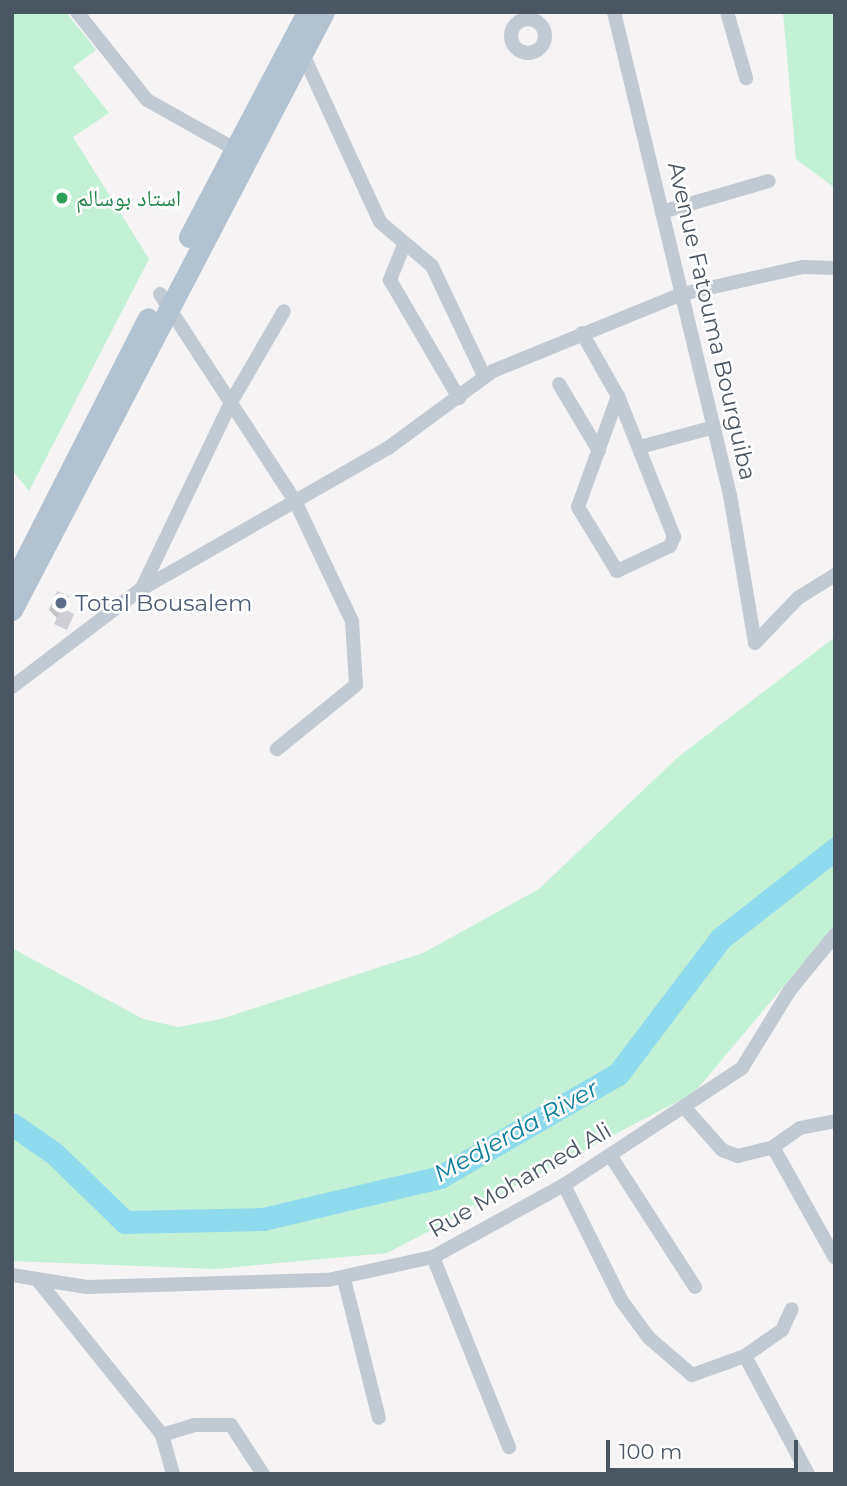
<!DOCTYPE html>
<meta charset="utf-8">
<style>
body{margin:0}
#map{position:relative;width:847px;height:1486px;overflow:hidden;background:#f5f3f3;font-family:Montserrat,"Noto Naskh Arabic",sans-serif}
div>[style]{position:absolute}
.green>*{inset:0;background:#c3f1d5}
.shadow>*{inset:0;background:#0003}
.river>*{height:23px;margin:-11.5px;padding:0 11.5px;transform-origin:11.5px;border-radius:11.5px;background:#90daee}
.building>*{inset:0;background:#cdcfd5}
.minor>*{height:14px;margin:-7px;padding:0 7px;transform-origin:7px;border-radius:7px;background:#c1cad2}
.minor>.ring{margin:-7px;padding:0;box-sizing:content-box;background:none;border:14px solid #c1cad2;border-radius:50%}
.primary>*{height:21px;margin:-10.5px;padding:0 10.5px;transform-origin:10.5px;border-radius:10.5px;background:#b3c2d1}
.dots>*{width:19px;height:19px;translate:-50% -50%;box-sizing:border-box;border:4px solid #fff;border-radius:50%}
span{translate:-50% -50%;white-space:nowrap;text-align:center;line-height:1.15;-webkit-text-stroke:5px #fff;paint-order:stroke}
.leisure-label{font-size:23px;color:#27864d}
.left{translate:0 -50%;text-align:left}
.street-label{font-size:23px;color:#4a5661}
.service-label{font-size:23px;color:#4e5e75}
.water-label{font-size:24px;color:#0c7c9b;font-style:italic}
.frame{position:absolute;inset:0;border:14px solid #4a5661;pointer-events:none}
.scale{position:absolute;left:606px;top:1440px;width:192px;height:32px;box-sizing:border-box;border:4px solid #4a5661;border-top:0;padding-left:9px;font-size:21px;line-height:24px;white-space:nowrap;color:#4a5661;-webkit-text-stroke:5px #fff;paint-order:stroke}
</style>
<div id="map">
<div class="green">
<div style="clip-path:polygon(12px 12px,66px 12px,96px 50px,73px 67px,109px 113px,73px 137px,149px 259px,29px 491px,12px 470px)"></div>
<div style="clip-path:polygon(783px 12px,835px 12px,835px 188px,796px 159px)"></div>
<div style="clip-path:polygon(835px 637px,835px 938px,819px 944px,694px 1093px,387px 1253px,215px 1269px,12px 1261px,12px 948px,143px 1019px,178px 1027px,221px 1019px,423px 953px,539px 889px,677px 758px)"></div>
</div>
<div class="shadow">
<div style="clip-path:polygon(55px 595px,61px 610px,66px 627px,49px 610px)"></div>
</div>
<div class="river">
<div style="left:12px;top:1124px;width:52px;rotate:34.9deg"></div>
<div style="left:55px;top:1154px;width:98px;rotate:44.2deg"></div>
<div style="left:125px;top:1222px;width:138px;rotate:-1.2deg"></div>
<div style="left:263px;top:1219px;width:182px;rotate:-13.3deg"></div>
<div style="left:440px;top:1177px;width:206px;rotate:-30.1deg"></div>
<div style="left:618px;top:1074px;width:171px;rotate:-52.9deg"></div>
<div style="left:721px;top:938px;width:145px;rotate:-38deg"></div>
</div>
<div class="building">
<div style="clip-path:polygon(57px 591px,70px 596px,64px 609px,74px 614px,67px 630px,54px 624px,60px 611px,50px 607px)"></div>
</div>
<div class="minor">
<div style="left:77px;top:12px;width:112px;rotate:51.5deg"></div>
<div style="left:147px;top:100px;width:98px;rotate:29.2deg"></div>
<div style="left:614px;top:12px;width:497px;rotate:76.5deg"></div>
<div style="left:730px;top:495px;width:150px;rotate:80.4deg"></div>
<div style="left:727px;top:12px;width:69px;rotate:73.9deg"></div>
<div class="ring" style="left:511px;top:19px;width:20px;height:20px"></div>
<div style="left:301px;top:50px;width:189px;rotate:65.3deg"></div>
<div style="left:380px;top:222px;width:68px;rotate:40.2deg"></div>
<div style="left:432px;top:266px;width:122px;rotate:64.7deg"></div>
<div style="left:662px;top:212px;width:111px;rotate:-16.2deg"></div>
<div style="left:404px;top:245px;width:38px;rotate:112deg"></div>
<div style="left:390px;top:280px;width:137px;rotate:59.7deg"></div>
<div style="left:160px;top:294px;width:247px;rotate:56.9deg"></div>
<div style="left:295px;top:501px;width:133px;rotate:64.6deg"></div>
<div style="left:352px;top:621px;width:64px;rotate:86.4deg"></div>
<div style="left:356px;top:685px;width:102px;rotate:141deg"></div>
<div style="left:582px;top:333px;width:73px;rotate:60.3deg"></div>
<div style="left:618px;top:396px;width:152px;rotate:68.3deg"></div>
<div style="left:674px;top:537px;width:10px;rotate:114deg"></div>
<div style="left:670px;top:546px;width:59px;rotate:154.7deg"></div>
<div style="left:617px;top:571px;width:75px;rotate:-121.4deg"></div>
<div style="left:578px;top:507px;width:118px;rotate:-70.2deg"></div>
<div style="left:559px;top:384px;width:78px;rotate:59.2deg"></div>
<div style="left:640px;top:447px;width:77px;rotate:-15.1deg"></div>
<div style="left:141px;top:590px;width:208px;rotate:-64.4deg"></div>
<div style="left:231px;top:402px;width:105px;rotate:-59.8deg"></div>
<div style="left:755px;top:643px;width:62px;rotate:-46.3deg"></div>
<div style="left:798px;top:598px;width:44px;rotate:-31.9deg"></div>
<div style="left:12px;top:687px;width:161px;rotate:-37.2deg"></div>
<div style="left:140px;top:590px;width:286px;rotate:-29.8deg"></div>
<div style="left:388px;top:448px;width:130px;rotate:-36.3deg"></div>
<div style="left:493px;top:371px;width:204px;rotate:-22.2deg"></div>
<div style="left:682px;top:294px;width:124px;rotate:-12.6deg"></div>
<div style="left:803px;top:267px;width:32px;rotate:2deg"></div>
<div style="left:684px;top:1107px;width:57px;rotate:48.5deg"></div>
<div style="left:722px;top:1150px;width:17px;rotate:21deg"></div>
<div style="left:738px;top:1156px;width:36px;rotate:-14deg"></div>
<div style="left:773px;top:1147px;width:33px;rotate:-35deg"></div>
<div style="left:800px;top:1128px;width:36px;rotate:-11deg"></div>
<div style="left:773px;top:1147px;width:127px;rotate:60.8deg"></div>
<div style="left:610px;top:1155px;width:157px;rotate:57.2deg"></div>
<div style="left:564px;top:1185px;width:128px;rotate:63.6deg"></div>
<div style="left:621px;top:1300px;width:47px;rotate:53.6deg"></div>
<div style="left:649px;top:1338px;width:57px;rotate:40.7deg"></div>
<div style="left:692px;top:1375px;width:56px;rotate:-19.7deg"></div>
<div style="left:745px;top:1356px;width:134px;rotate:61.9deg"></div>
<div style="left:433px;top:1257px;width:205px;rotate:68.2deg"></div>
<div style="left:12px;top:1275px;width:76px;rotate:9.1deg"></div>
<div style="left:87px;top:1287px;width:241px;rotate:-1.7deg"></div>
<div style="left:328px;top:1280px;width:107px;rotate:-12.4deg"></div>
<div style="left:433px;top:1257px;width:149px;rotate:-28.8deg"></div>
<div style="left:564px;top:1185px;width:213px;rotate:-33.3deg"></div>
<div style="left:742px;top:1068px;width:92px;rotate:-58.4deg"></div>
<div style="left:790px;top:990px;width:71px;rotate:-50.7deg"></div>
<div style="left:344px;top:1279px;width:143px;rotate:75.9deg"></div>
<div style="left:40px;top:1283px;width:195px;rotate:51.2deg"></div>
<div style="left:162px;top:1435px;width:41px;rotate:74.2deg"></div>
<div style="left:745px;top:1356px;width:45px;rotate:-35.1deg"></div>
<div style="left:782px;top:1330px;width:23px;rotate:-65deg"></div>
<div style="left:162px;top:1435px;width:34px;rotate:-17deg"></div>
<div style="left:194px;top:1425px;width:37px"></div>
<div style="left:231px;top:1425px;width:59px;rotate:56.9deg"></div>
</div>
<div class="primary">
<div style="left:189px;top:237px;width:254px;rotate:-62.3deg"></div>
<div style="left:13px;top:583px;width:297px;rotate:-63deg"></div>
<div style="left:12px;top:610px;width:674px;rotate:-62.45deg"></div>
</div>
<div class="dots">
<div style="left:62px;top:198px;background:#2e9e5b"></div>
<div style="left:61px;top:603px;background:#5c6f8a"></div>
</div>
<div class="leisure-label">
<span class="left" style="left:76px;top:198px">استاد بوسالم</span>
</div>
<div class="street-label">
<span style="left:712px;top:321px;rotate:77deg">Avenue Fatouma Bourguiba</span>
<span style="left:520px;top:1180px;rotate:-30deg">Rue Mohamed Ali</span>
</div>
<div class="service-label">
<span class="left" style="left:75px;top:603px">Total Bousalem</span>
</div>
<div class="water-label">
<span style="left:516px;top:1131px;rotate:-29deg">Medjerda River</span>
</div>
<div class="frame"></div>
<div class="scale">100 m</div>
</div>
